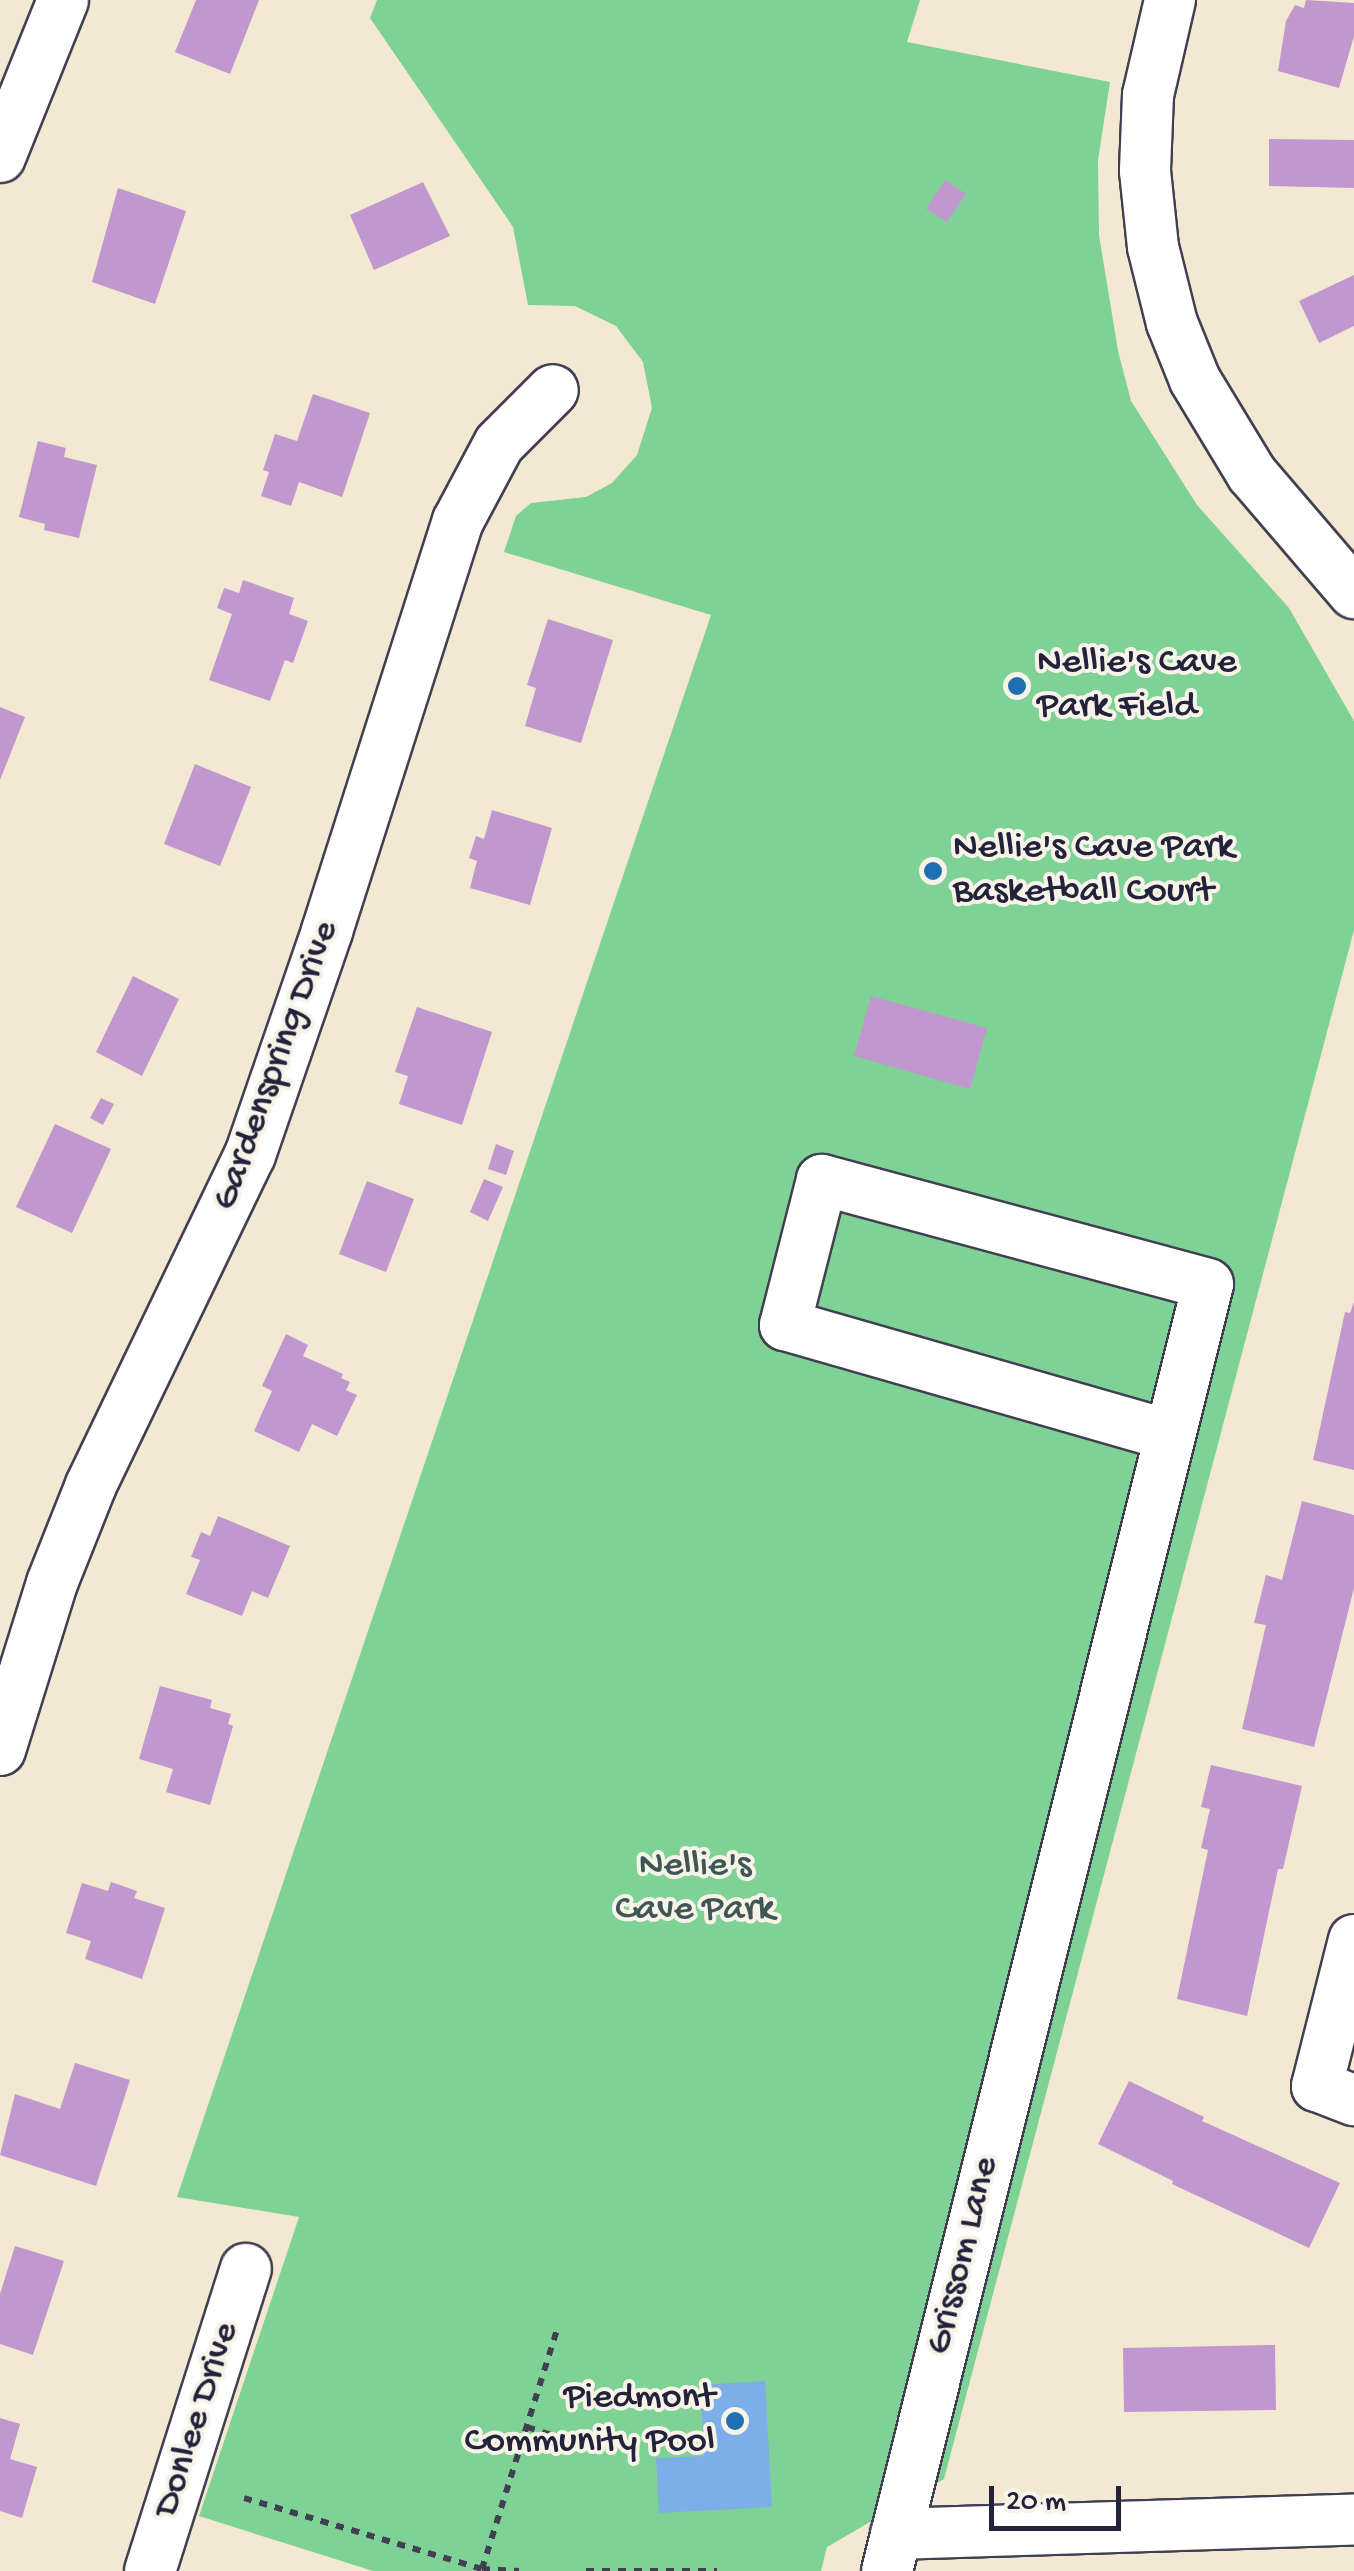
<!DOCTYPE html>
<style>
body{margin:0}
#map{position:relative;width:1354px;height:2571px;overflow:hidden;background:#f3e8d1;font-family:"Gochi Hand",sans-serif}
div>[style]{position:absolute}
.green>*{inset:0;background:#7ed295}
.water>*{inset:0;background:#7daee8}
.building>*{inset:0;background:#c197cf}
.path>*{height:6px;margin-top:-3px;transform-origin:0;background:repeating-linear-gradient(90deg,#414052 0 8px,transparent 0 16px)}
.roads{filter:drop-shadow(2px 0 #414052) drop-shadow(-2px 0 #414052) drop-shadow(0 2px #414052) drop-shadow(0 -2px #414052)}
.minor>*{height:50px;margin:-25px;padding:0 25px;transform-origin:25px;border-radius:25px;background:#fff}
.dots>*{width:28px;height:28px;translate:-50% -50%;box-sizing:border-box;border:5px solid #f7f3e8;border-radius:50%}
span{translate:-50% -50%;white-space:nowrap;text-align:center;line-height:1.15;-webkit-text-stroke:8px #f7f3e8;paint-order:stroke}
.poi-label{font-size:38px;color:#22223b}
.left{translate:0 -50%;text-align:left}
.right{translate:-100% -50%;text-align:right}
.street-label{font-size:38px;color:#22223b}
.park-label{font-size:38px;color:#3e5756}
.scale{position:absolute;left:989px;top:2486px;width:132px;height:45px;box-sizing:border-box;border:5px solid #22223b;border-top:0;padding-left:12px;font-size:30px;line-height:35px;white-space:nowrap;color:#22223b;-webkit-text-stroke:8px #f7f3e8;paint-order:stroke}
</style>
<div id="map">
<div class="green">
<div style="clip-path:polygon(377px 0,920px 0,907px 42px,1110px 82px,1098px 160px,1099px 235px,1118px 351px,1131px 401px,1197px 505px,1289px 608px,1354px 721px,1354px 930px,944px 2479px,827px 2547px,821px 2571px,373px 2571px,199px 2516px,299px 2217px,177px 2197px,711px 615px,504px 552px,516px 516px,531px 503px,586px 497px,612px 483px,637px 455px,652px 408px,643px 362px,616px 326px,575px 306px,528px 305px,513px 227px,370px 18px)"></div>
</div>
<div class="water">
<div style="clip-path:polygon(765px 2381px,772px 2507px,659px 2513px,656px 2458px,704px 2456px,700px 2385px)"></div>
</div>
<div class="building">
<div style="clip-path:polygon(196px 0,259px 0,230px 74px,175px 52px)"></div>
<div style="clip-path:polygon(1306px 0,1354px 3px,1354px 36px,1339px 88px,1278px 71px,1286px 21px,1295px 5px,1304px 8px)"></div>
<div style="clip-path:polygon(1269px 139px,1354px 140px,1354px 188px,1269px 186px)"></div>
<div style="clip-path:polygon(945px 180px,966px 194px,947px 222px,926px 209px)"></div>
<div style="clip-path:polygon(423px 182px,450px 236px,374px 270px,350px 215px)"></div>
<div style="clip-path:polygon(118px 188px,186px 211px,155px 304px,92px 282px)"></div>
<div style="clip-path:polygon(1354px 275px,1354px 326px,1319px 343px,1299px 301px)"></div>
<div style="clip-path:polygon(313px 394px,370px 413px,342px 497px,299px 482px,291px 506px,261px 496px,269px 472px,263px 470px,275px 434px,297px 441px)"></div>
<div style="clip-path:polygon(38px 441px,66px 448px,64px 457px,97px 465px,79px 538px,44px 530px,45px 524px,19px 517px)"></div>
<div style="clip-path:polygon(243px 580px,294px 598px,289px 614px,308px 621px,293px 663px,285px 660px,270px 701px,209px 680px,232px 614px,217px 608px,224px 588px,239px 593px)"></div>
<div style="clip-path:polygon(548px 619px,613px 640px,581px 743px,525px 726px,536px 688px,527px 685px)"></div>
<div style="clip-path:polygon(0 707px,25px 717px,0 780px)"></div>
<div style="clip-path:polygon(195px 764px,251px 787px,220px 866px,164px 844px)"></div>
<div style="clip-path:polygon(492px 810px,552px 828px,530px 905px,470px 888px,477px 861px,469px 858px,476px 836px,484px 839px)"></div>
<div style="clip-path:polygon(133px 976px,179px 999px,142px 1076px,96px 1052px)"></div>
<div style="clip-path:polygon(871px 996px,987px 1028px,970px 1089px,854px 1056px)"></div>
<div style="clip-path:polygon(417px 1007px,492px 1032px,462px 1125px,399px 1104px,408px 1076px,395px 1072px)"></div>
<div style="clip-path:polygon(101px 1098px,114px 1104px,103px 1125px,90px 1118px)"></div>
<div style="clip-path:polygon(55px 1124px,111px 1149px,72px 1233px,16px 1207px)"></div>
<div style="clip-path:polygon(496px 1144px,514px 1151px,506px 1175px,488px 1169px)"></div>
<div style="clip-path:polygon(484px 1179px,503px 1187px,488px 1221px,470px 1212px)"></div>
<div style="clip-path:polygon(367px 1181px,414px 1199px,386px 1272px,339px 1254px)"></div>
<div style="clip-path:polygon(1354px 1302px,1354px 1470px,1313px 1460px,1345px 1312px,1350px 1313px)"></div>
<div style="clip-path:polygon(286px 1334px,308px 1345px,303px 1356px,343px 1374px,341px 1378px,350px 1382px,346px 1390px,357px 1395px,337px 1436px,312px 1424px,299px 1452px,254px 1431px,272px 1391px,262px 1386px)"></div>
<div style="clip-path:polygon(1302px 1501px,1354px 1515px,1354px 1588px,1314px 1747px,1242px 1729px,1266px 1625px,1254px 1623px,1266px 1575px,1282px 1580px)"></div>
<div style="clip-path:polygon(218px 1516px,290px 1546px,268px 1598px,252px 1591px,242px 1616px,186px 1594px,200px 1560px,191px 1557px,201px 1532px,210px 1536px)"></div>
<div style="clip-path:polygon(160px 1686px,212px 1700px,210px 1708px,231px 1714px,228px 1724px,233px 1726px,210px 1805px,166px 1792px,173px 1769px,139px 1759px)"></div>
<div style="clip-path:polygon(1211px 1765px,1302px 1786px,1283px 1869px,1278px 1869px,1247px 2016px,1177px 1999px,1208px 1850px,1201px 1848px,1210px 1809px,1201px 1807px)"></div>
<div style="clip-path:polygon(111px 1882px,137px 1891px,134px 1898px,165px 1908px,142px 1979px,85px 1959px,91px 1941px,66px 1933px,82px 1883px,108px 1891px)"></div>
<div style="clip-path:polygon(75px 2063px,130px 2080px,96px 2186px,0 2155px,15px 2094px,60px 2109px)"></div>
<div style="clip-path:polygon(1129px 2081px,1204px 2117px,1202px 2121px,1340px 2183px,1309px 2248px,1172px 2184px,1173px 2181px,1098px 2144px)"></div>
<div style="clip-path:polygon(15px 2246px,64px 2261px,33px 2355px,0 2344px,0 2294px)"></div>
<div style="clip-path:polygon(1275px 2345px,1276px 2410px,1124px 2412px,1123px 2348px)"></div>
<div style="clip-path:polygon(0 2418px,20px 2424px,10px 2459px,37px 2467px,22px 2518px,0 2511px)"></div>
</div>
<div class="path">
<div style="left:527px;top:2427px;width:26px;rotate:18deg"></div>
<div style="left:244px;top:2498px;width:248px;rotate:16.6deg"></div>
<div style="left:482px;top:2569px;width:254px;rotate:-72.6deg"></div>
<div style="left:482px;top:2569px;width:37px;rotate:3deg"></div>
<div style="left:586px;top:2571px;width:131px"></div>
</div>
<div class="roads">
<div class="minor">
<div style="left:1170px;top:0;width:98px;rotate:103deg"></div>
<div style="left:1148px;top:95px;width:76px;rotate:92.3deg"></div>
<div style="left:1145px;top:171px;width:76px;rotate:84deg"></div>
<div style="left:1153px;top:247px;width:78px;rotate:76deg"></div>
<div style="left:1172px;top:323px;width:61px;rotate:68deg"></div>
<div style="left:1195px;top:380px;width:110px;rotate:58.8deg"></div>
<div style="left:1252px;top:474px;width:157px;rotate:49.4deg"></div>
<div style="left:0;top:157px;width:169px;rotate:-68.1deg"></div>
<div style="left:0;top:1750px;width:175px;rotate:-72.7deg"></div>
<div style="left:52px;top:1583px;width:105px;rotate:-68.3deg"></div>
<div style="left:91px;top:1485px;width:366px;rotate:-64.3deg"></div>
<div style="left:250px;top:1155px;width:237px;rotate:-71deg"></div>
<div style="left:327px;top:931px;width:430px;rotate:-72.3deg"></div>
<div style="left:458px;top:521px;width:87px;rotate:-62deg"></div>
<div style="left:499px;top:444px;width:76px;rotate:-45deg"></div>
<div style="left:1354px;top:1940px;width:151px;rotate:104.2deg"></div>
<div style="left:1317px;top:2086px;width:40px;rotate:21deg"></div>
<div style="left:896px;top:2534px;width:458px;rotate:-1.8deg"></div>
<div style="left:150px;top:2571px;width:317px;rotate:-72.4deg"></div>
<div style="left:887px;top:2571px;width:1326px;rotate:-76deg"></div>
<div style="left:1208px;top:1284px;width:400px;rotate:-164.9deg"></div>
<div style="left:822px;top:1180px;width:150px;rotate:104.3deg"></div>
<div style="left:785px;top:1325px;width:399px;rotate:16deg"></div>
</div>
</div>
<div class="dots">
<div style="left:1017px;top:686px;background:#1f6fb2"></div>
<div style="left:933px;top:871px;background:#1f6fb2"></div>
<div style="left:735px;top:2421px;background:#1f6fb2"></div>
</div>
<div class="poi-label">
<span class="left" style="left:1037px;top:686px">Nellie's Cave<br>Park Field</span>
<span class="left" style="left:953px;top:871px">Nellie's Cave Park<br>Basketball Court</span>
<span class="right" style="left:715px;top:2421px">Piedmont<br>Community Pool</span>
</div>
<div class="street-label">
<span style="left:277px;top:1066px;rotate:-70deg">Gardenspring Drive</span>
<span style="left:964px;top:2256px;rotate:-76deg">Grissom Lane</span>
<span style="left:198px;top:2420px;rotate:-72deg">Donlee Drive</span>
</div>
<div class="park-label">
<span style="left:695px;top:1889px">Nellie's<br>Cave Park</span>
</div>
<div class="scale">20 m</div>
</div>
